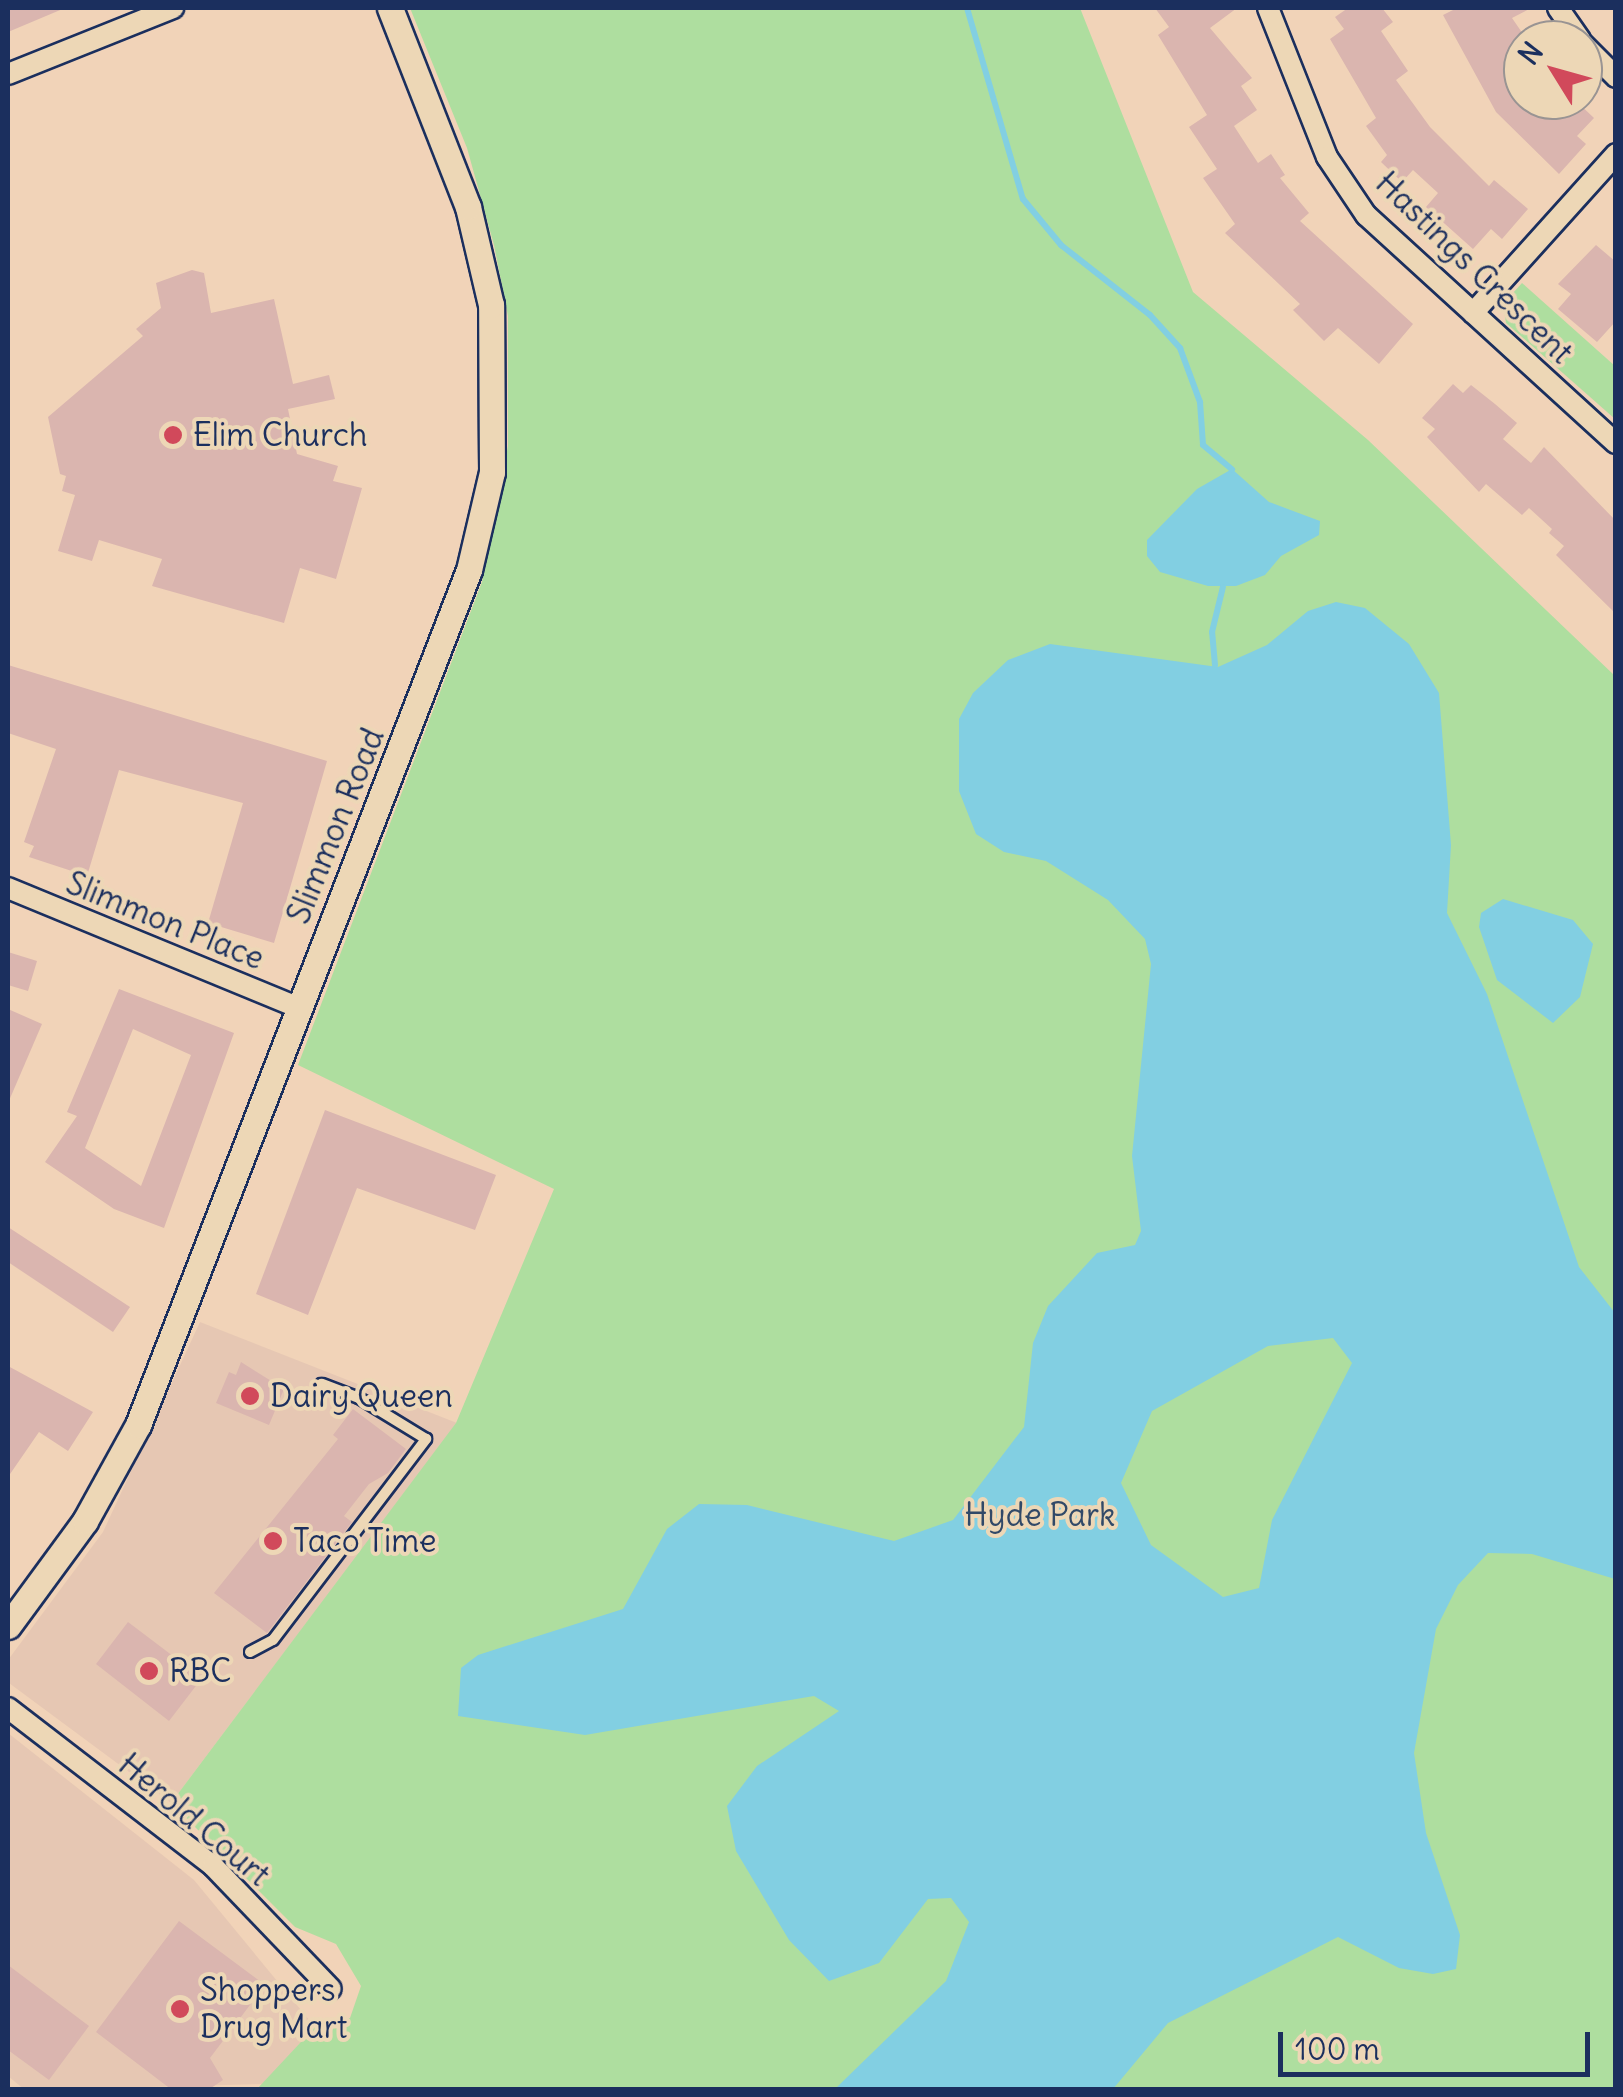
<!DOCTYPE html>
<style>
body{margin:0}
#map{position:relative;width:1623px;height:2097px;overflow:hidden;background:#f1d3b8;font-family:Delius,sans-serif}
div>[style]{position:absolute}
.built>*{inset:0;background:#e6c7b3}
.green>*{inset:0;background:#aede9f}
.water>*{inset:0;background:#82cfe2}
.stream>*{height:6px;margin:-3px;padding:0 3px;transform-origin:3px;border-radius:3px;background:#82cfe2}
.building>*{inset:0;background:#dab5af}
.roads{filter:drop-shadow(2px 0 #1b2f5e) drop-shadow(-2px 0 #1b2f5e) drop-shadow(0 2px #1b2f5e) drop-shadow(0 -2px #1b2f5e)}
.service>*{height:10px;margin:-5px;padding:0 5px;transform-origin:5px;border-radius:5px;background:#edd7b6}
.minor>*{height:20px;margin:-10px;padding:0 10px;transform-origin:10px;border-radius:10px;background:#edd7b6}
.tertiary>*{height:25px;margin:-12.5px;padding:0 12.5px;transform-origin:12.5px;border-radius:12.5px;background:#edd7b6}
.dots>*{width:28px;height:28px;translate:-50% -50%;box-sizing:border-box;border:5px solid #edd7b6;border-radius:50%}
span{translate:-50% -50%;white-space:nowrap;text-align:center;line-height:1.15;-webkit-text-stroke:8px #edd7b6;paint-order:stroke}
.street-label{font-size:32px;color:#1b2f5e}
.poi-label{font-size:32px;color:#1b2f5e}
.left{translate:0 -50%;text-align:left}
.park-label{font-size:32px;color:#314968}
.frame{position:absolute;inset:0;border:10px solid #1b2f5e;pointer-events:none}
.north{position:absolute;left:1503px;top:20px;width:100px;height:100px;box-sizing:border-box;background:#edd7b6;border:2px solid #999493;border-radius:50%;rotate:307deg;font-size:28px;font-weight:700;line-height:40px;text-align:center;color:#1b2f5e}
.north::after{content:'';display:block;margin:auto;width:35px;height:45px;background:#d1495b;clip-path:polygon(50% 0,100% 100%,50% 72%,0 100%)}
.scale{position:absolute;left:1278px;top:2032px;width:312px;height:45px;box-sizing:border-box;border:5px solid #1b2f5e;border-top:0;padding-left:12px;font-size:30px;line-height:35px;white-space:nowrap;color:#1b2f5e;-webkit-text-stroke:8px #edd7b6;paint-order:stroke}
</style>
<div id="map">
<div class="built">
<div style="clip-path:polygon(200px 1322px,457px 1423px,171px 1803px,9px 1683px,8px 1660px,103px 1532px)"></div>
<div style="clip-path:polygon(8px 1733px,194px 1880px,315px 2027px,266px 2084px,25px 2090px,8px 2076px)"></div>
</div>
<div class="green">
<div style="clip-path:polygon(410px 8px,1080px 8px,1193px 292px,1368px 440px,1615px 676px,1615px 2089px,257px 2089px,315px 2027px,350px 2018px,361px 1986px,336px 1944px,295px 1927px,171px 1803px,456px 1423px,554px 1189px,298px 1065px,482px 582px,508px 446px,508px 316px,494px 245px,467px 148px)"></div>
<div style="clip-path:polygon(1522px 283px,1615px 366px,1615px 419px,1506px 323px,1503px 304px)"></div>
</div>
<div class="water">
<div style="clip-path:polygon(1232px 469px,1269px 502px,1320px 521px,1319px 535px,1281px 556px,1265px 575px,1236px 586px,1208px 586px,1160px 572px,1147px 556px,1147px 540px,1197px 489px)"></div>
<div style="clip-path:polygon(evenodd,1336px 602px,1365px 608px,1409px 644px,1439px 693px,1451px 845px,1447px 913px,1487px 994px,1579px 1267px,1615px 1313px,1615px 1579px,1532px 1554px,1488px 1553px,1458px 1585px,1436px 1629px,1414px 1753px,1426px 1833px,1460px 1935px,1456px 1969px,1433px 1974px,1399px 1968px,1338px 1937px,1168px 2023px,1113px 2089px,835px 2089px,946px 1981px,969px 1922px,951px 1898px,928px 1899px,879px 1963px,829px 1981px,789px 1940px,736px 1851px,727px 1806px,757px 1766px,839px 1711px,814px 1696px,585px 1735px,458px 1716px,461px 1668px,478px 1655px,623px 1609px,667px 1529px,699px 1504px,747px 1505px,894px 1541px,953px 1520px,1024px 1427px,1033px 1343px,1048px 1306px,1097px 1253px,1135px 1245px,1141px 1231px,1132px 1156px,1151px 964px,1145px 939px,1108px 900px,1046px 861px,1004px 852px,976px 834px,959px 791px,959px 719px,973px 693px,1008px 660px,1050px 644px,1218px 667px,1267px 645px,1308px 611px,1336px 602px,1333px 1338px,1352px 1363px,1272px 1520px,1259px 1588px,1223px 1597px,1151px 1545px,1121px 1483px,1152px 1411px,1268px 1346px,1333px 1338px)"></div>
<div style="clip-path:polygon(1503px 899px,1573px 920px,1593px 944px,1580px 997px,1553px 1023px,1497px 980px,1479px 927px,1481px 913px)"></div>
</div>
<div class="stream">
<div style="left:967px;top:8px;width:199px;rotate:73.7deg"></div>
<div style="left:1023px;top:199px;width:60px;rotate:50.4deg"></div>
<div style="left:1061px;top:245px;width:113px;rotate:38.2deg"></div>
<div style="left:1150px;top:315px;width:45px;rotate:47.7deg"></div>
<div style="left:1180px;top:348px;width:58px;rotate:69.7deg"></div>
<div style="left:1200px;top:402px;width:43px;rotate:86deg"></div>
<div style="left:1203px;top:445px;width:38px;rotate:40deg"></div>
<div style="left:1215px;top:665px;width:33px;rotate:-95deg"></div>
<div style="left:1212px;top:632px;width:46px;rotate:-76.3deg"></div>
</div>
<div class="building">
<div style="clip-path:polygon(8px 8px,65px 8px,8px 32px)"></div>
<div style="clip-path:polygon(1155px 8px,1237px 8px,1210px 28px,1252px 78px,1241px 86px,1257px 110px,1234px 126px,1258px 163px,1271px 154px,1285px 175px,1280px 178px,1309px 213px,1300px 221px,1413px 324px,1379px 364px,1338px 328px,1324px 341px,1293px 310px,1300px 304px,1225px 233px,1235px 224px,1203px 178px,1217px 169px,1189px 127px,1207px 115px,1158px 35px,1169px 27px)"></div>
<div style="clip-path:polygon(1348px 8px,1382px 8px,1393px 22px,1381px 31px,1408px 71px,1396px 80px,1430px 127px,1489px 186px,1494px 180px,1528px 209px,1502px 239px,1491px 229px,1473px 249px,1426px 207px,1438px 193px,1413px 170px,1402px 182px,1381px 162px,1387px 155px,1366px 126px,1376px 118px,1330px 39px,1344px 29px,1335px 17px)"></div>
<div style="clip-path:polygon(1457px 8px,1531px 8px,1512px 18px,1523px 34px,1523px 64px,1512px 71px,1523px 81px,1523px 100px,1575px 100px,1594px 118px,1577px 136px,1586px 144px,1559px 174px,1496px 112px,1443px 15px)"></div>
<div style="clip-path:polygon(1596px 245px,1616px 262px,1616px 321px,1597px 342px,1558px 309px,1571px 294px,1558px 284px)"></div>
<div style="clip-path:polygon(192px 270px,204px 273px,211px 313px,274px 299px,293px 384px,329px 375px,335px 399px,288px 409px,297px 454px,338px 466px,333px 481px,362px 488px,336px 579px,300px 568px,284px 623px,152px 586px,162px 559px,99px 540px,92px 561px,58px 551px,75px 495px,62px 491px,66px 476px,60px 474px,48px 417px,143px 336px,136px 329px,161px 308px,156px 283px)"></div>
<div style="clip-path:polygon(1453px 384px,1463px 393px,1471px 385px,1495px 404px,1517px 423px,1503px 439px,1531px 463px,1544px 447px,1616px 521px,1616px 614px,1556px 555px,1564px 546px,1549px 533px,1552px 529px,1529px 508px,1522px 515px,1486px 484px,1479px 492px,1427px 437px,1435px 429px,1422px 418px)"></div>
<div style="clip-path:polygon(8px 665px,327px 761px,274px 943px,208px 923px,243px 803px,119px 770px,87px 876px,29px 857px,34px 846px,24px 842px,56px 749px,8px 733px)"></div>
<div style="clip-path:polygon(8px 952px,37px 961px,28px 991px,8px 985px)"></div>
<div style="clip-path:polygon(evenodd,119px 989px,234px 1033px,164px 1228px,114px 1209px,45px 1162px,77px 1116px,67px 1112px,119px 989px,133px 1029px,191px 1055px,141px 1186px,85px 1148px,133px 1029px)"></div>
<div style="clip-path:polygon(8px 1009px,42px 1024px,8px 1103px)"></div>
<div style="clip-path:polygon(325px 1110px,496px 1175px,475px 1230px,357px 1188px,308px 1315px,256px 1294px)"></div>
<div style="clip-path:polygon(8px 1227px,130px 1307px,113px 1332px,8px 1262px)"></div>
<div style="clip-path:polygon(241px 1362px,284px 1389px,269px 1425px,216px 1403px,229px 1372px,236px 1375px)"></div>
<div style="clip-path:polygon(8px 1366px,93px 1412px,68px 1451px,39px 1432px,8px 1477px)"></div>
<div style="clip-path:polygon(353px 1409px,406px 1449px,388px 1473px,369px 1484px,344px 1516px,352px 1522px,267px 1633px,214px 1593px,338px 1439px,333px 1435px)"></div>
<div style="clip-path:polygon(128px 1622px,202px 1678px,169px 1721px,96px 1664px)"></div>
<div style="clip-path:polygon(179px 1921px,265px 1985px,210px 2058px,223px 2080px,208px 2090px,172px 2090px,96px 2032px)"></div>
<div style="clip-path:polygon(8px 1965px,89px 2026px,49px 2080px,8px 2050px)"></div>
</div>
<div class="roads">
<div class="service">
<div style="left:250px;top:1652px;width:26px;rotate:-28deg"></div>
<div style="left:273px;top:1640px;width:253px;rotate:-52.7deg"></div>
<div style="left:426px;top:1439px;width:79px;rotate:-148.5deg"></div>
<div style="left:359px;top:1398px;width:40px;rotate:-159deg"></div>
</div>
<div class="minor">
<div style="left:1268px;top:8px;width:160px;rotate:68.4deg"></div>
<div style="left:1327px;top:157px;width:70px;rotate:56.1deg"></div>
<div style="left:1366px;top:215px;width:338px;rotate:42.4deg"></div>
<div style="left:1558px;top:8px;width:39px;rotate:55deg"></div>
<div style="left:1583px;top:44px;width:47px;rotate:45deg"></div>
<div style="left:8px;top:74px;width:178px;rotate:-21.8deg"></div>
<div style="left:1473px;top:313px;width:214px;rotate:-48deg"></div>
<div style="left:8px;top:888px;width:315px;rotate:22.4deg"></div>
<div style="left:8px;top:1708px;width:259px;rotate:37.6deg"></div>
<div style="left:213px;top:1866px;width:170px;rotate:46.2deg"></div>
</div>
<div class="tertiary">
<div style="left:8px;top:1626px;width:130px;rotate:-53.7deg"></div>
<div style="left:85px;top:1521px;width:110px;rotate:-61.1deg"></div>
<div style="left:138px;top:1425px;width:917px;rotate:-68.84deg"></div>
<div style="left:469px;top:570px;width:101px;rotate:-76.8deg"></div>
<div style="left:492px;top:472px;width:167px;rotate:-90.3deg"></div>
<div style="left:491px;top:305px;width:101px;rotate:-103.2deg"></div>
<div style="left:468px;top:207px;width:214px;rotate:-111.4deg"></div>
</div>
</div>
<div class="dots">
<div style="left:173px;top:435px;background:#d1495b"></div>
<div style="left:250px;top:1396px;background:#d1495b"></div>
<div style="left:273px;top:1541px;background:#d1495b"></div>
<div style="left:149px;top:1671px;background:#d1495b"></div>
<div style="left:180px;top:2009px;background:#d1495b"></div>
</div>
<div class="street-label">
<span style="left:1474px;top:268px;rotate:44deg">Hastings Crescent</span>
<span style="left:336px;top:826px;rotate:-68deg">Slimmon Road</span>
<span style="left:165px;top:921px;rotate:22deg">Slimmon Place</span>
<span style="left:194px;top:1820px;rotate:40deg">Herold Court</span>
</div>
<div class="poi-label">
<span class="left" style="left:193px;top:435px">Elim Church</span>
<span class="left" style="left:270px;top:1396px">Dairy Queen</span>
<span class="left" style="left:293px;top:1541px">Taco Time</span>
<span class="left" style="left:169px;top:1671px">RBC</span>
<span class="left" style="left:200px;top:2009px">Shoppers<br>Drug Mart</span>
</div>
<div class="park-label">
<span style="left:1040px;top:1515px">Hyde Park</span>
</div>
<div class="frame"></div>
<div class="north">N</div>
<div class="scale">100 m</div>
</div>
